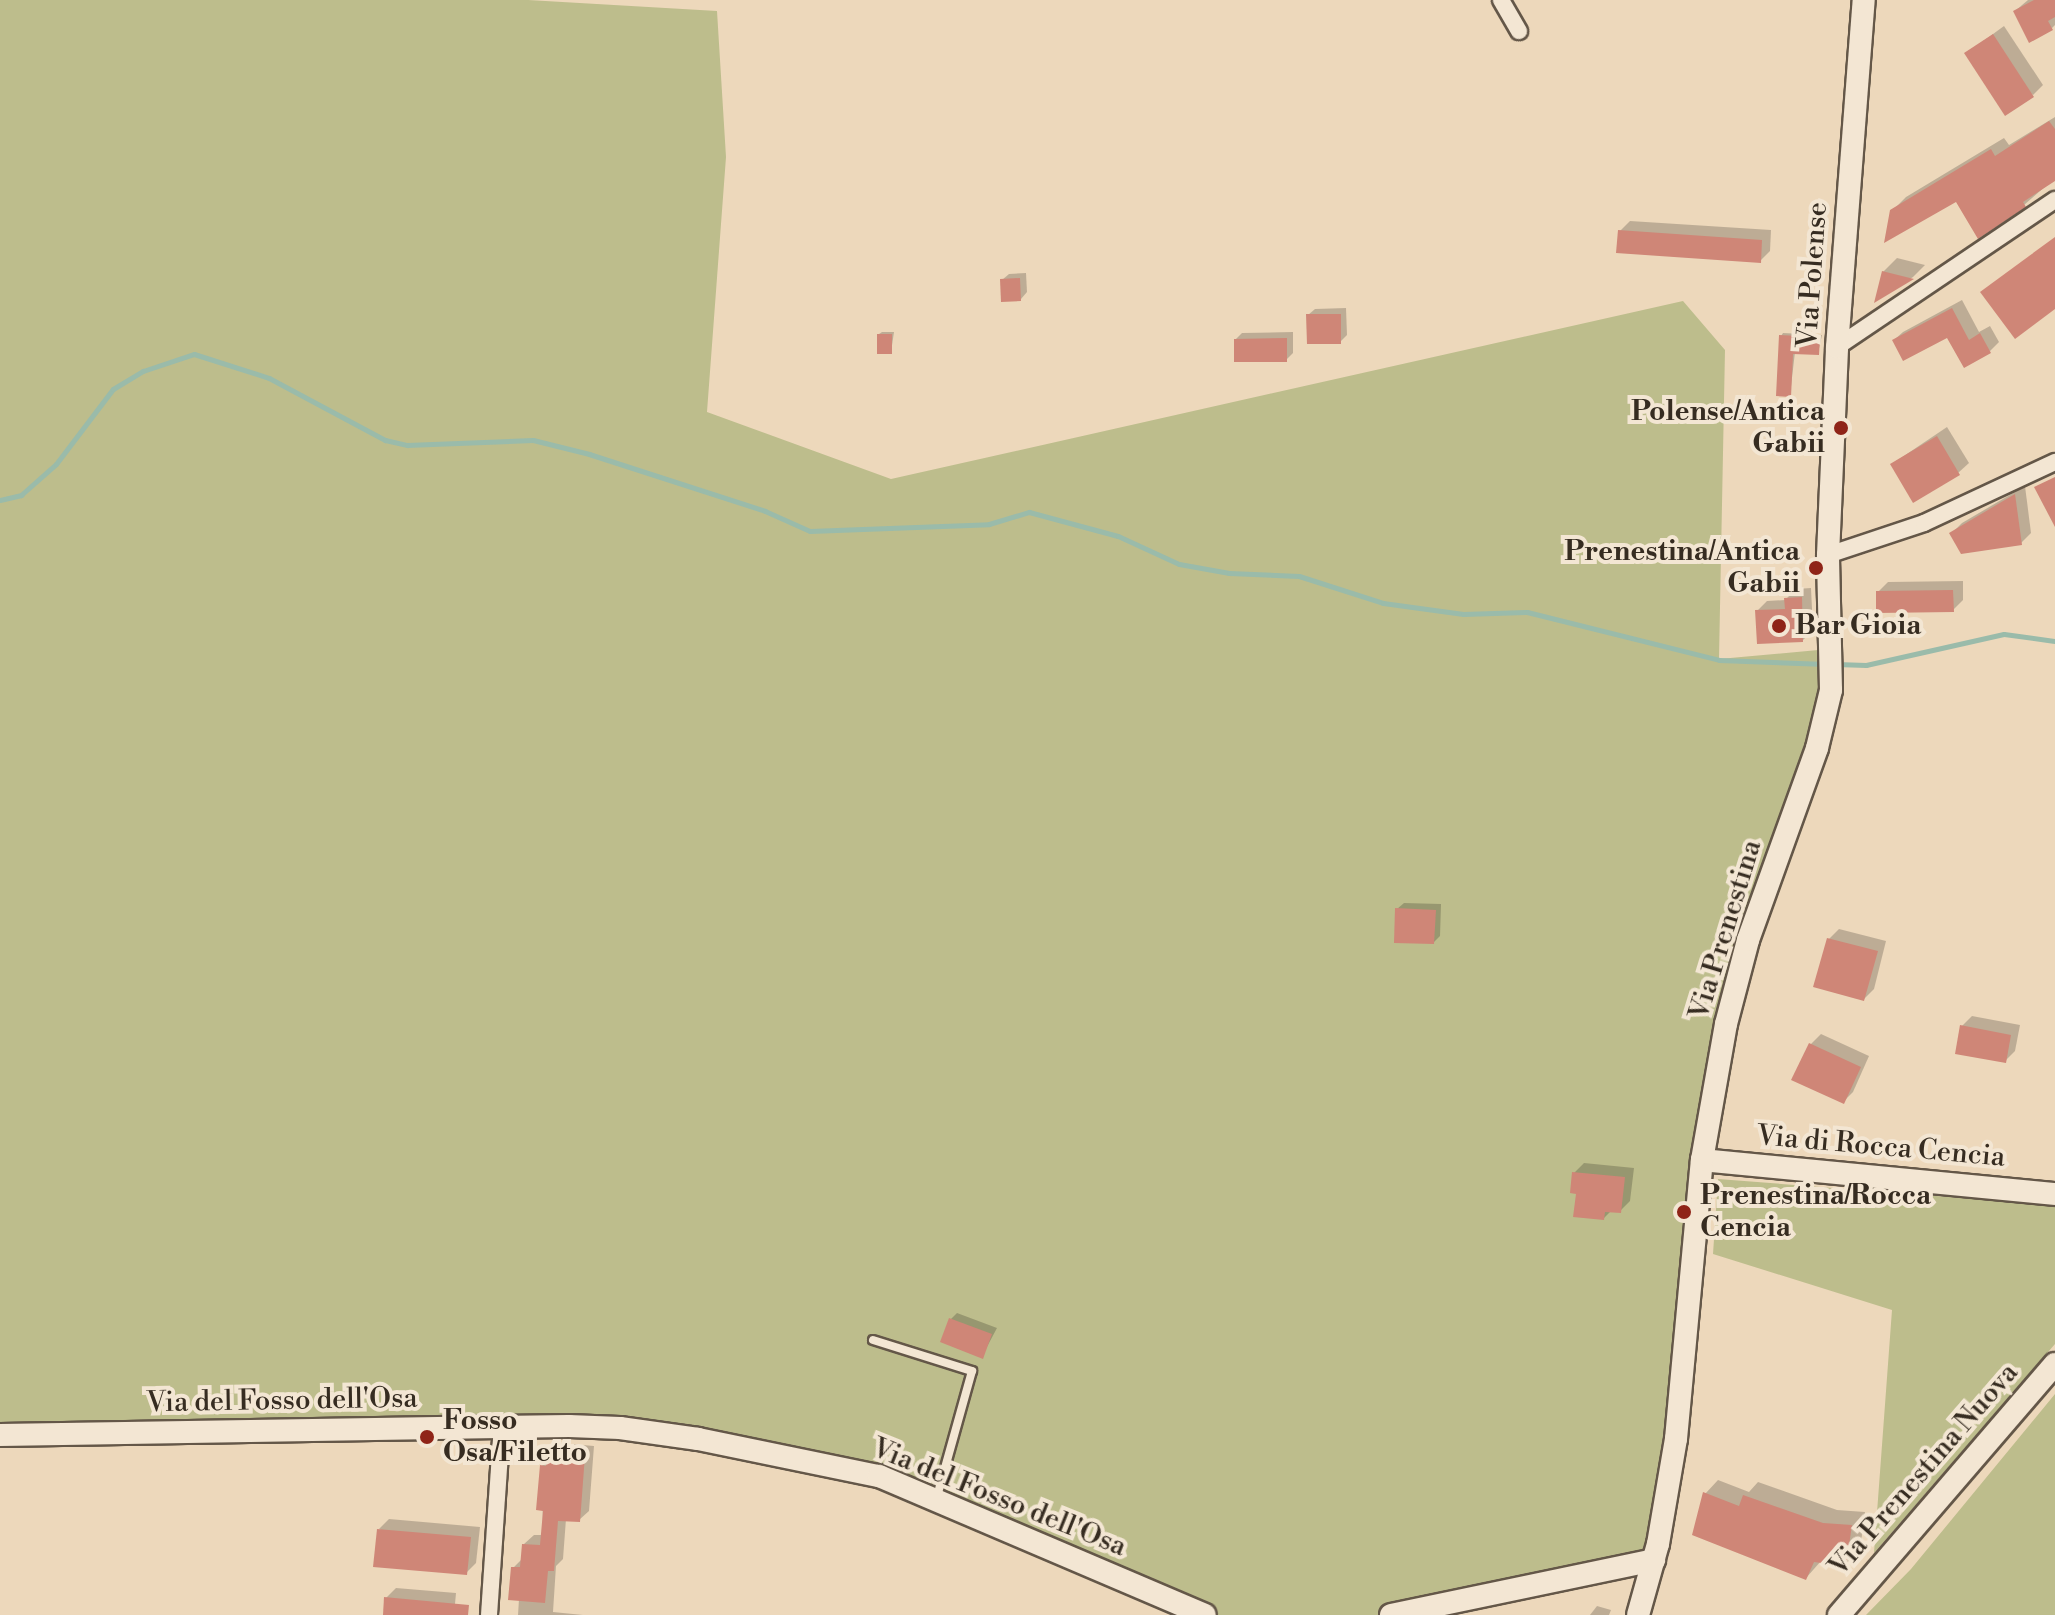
<!DOCTYPE html>
<style>
body{margin:0}
#map{position:relative;width:2055px;height:1615px;overflow:hidden;background:#edd8bb;font-family:"Libre Bodoni",serif}
div>[style]{position:absolute}
.green>*{inset:0;background:#bdbd8c}
.shadow>*{inset:0;background:#0003}
.stream>*{height:5px;margin:-2.5px;padding:0 2.5px;transform-origin:2.5px;border-radius:2.5px;background:#9abbaa}
.building>*{inset:0;background:#cf8677}
.roads{filter:drop-shadow(2px 0 #645748) drop-shadow(-2px 0 #645748) drop-shadow(0 2px #645748) drop-shadow(0 -2px #645748)}
.lane>*{height:8px;margin:-4px;padding:0 4px;transform-origin:4px;border-radius:4px;background:#f3e6d3}
.street>*{height:16px;margin:-8px;padding:0 8px;transform-origin:8px;border-radius:8px;background:#f3e6d3}
.secondary>*{height:22px;margin:-11px;padding:0 11px;transform-origin:11px;border-radius:11px;background:#f3e6d3}
.dots>*{width:22px;height:22px;translate:-50% -50%;box-sizing:border-box;border:4px solid #f3e6d3;border-radius:50%}
span{translate:-50% -50%;white-space:nowrap;text-align:center;line-height:1.15;-webkit-text-stroke:8px #f3e6d3;paint-order:stroke}
.street-label{font-size:28px;color:#362c21}
.poi-label{font-size:28px;color:#362c21;font-weight:700}
.right{translate:-100% -50%;text-align:right}
.left{translate:0 -50%;text-align:left}
</style>
<div id="map">
<div class="green">
<div style="clip-path:polygon(0 0,528px 0,717px 11px,726px 157px,707px 412px,891px 479px,1683px 301px,1725px 350px,1719px 659px,1829px 649px,1831px 690px,1726px 1024px,1654px 1560px,1389px 1615px,1205px 1615px,879px 1476px,620px 1428px,0 1435px)"></div>
<div style="clip-path:polygon(1718px 1179px,2055px 1205px,2055px 1344px,1874px 1553px,1892px 1310px,1713px 1254px)"></div>
<div style="clip-path:polygon(2055px 1394px,2055px 1615px,1866px 1615px,1911px 1569px)"></div>
</div>
<div class="shadow">
<div style="clip-path:polygon(2055px 0,2055px 25px,2052px 28px,2015px 11px,2028px 0)"></div>
<div style="clip-path:polygon(2004px 26px,2043px 85px,2033px 95px,1967px 53px)"></div>
<div style="clip-path:polygon(2055px 117px,2055px 178px,2024px 205px,1957px 199px,1892px 211px,1906px 197px,2004px 138px,2009px 145px)"></div>
<div style="clip-path:polygon(1630px 221px,1771px 230px,1770px 251px,1760px 261px,1620px 231px)"></div>
<div style="clip-path:polygon(1897px 258px,1925px 265px,1913px 277px,1877px 299px,1883px 272px)"></div>
<div style="clip-path:polygon(1026px 273px,1027px 292px,1021px 299px,1002px 280px,1009px 274px)"></div>
<div style="clip-path:polygon(1962px 300px,1979px 332px,1990px 326px,1999px 342px,1990px 351px,1947px 335px,1894px 340px,1903px 332px)"></div>
<div style="clip-path:polygon(1346px 308px,1347px 335px,1340px 342px,1308px 315px,1315px 309px)"></div>
<div style="clip-path:polygon(882px 332px,894px 332px,891px 352px,879px 334px)"></div>
<div style="clip-path:polygon(1293px 332px,1293px 353px,1286px 360px,1236px 339px,1242px 333px)"></div>
<div style="clip-path:polygon(1783px 333px,1822px 335px,1818px 353px,1795px 352px,1790px 395px,1781px 336px)"></div>
<div style="clip-path:polygon(1947px 427px,1969px 463px,1958px 473px,1892px 464px)"></div>
<div style="clip-path:polygon(2025px 486px,2031px 533px,2021px 543px,1952px 533px,1962px 523px)"></div>
<div style="clip-path:polygon(1963px 581px,1963px 600px,1953px 610px,1878px 592px,1888px 582px)"></div>
<div style="clip-path:polygon(1811px 588px,1813px 630px,1803px 640px,1757px 611px,1767px 601px,1785px 600px,1796px 589px)"></div>
<div style="clip-path:polygon(1404px 903px,1441px 904px,1440px 936px,1434px 942px,1397px 909px)"></div>
<div style="clip-path:polygon(1839px 929px,1886px 941px,1874px 989px,1864px 999px,1829px 939px)"></div>
<div style="clip-path:polygon(1972px 1016px,2020px 1025px,2015px 1051px,2005px 1061px,1962px 1026px)"></div>
<div style="clip-path:polygon(1821px 1034px,1869px 1056px,1853px 1092px,1843px 1102px,1794px 1079px,1811px 1044px)"></div>
<div style="clip-path:polygon(1584px 1163px,1634px 1168px,1630px 1201px,1620px 1211px,1612px 1210px,1604px 1218px,1578px 1192px,1574px 1173px)"></div>
<div style="clip-path:polygon(957px 1313px,997px 1328px,982px 1356px,951px 1319px)"></div>
<div style="clip-path:polygon(559px 1443px,594px 1446px,589px 1511px,579px 1520px,566px 1519px,563px 1559px,556px 1566px,553px 1612px,583px 1615px,518px 1615px,519px 1599px,513px 1568px,523px 1558px,524px 1544px,534px 1535px,543px 1535px,542px 1466px)"></div>
<div style="clip-path:polygon(1718px 1480px,1749px 1492px,1758px 1482px,1837px 1510px,1865px 1512px,1860px 1550px,1846px 1564px,1821px 1561px,1806px 1578px,1705px 1494px)"></div>
<div style="clip-path:polygon(389px 1519px,480px 1527px,476px 1563px,466px 1573px,379px 1529px)"></div>
<div style="clip-path:polygon(396px 1588px,456px 1593px,454px 1615px,385px 1615px,386px 1598px)"></div>
<div style="clip-path:polygon(1597px 1606px,1611px 1610px,1609px 1615px,1590px 1615px)"></div>
</div>
<div class="stream">
<div style="left:0;top:500px;width:22px;rotate:-13deg"></div>
<div style="left:21px;top:495px;width:47px;rotate:-41.5deg"></div>
<div style="left:56px;top:464px;width:94px;rotate:-52.8deg"></div>
<div style="left:113px;top:389px;width:35px;rotate:-31deg"></div>
<div style="left:143px;top:371px;width:54px;rotate:-18.4deg"></div>
<div style="left:194px;top:354px;width:79px;rotate:17.7deg"></div>
<div style="left:269px;top:378px;width:132px;rotate:28.1deg"></div>
<div style="left:385px;top:440px;width:23px;rotate:13deg"></div>
<div style="left:407px;top:445px;width:126px;rotate:-2.3deg"></div>
<div style="left:533px;top:440px;width:58px;rotate:14deg"></div>
<div style="left:589px;top:454px;width:185px;rotate:17.9deg"></div>
<div style="left:765px;top:511px;width:49px;rotate:24deg"></div>
<div style="left:810px;top:531px;width:179px;rotate:-2.2deg"></div>
<div style="left:989px;top:524px;width:42px;rotate:-16.7deg"></div>
<div style="left:1029px;top:512px;width:92px;rotate:15.1deg"></div>
<div style="left:1118px;top:536px;width:67px;rotate:24.7deg"></div>
<div style="left:1179px;top:564px;width:51px;rotate:10.2deg"></div>
<div style="left:1229px;top:573px;width:70px;rotate:2.5deg"></div>
<div style="left:1299px;top:576px;width:88px;rotate:17.8deg"></div>
<div style="left:1383px;top:603px;width:81px;rotate:7.8deg"></div>
<div style="left:1463px;top:614px;width:64px;rotate:-1.8deg"></div>
<div style="left:1527px;top:612px;width:198px;rotate:14deg"></div>
<div style="left:1719px;top:660px;width:107px;rotate:2.1deg"></div>
<div style="left:1836px;top:664px;width:30px;rotate:2deg"></div>
<div style="left:1866px;top:665px;width:141px;rotate:-12.7deg"></div>
<div style="left:2004px;top:634px;width:51px;rotate:7.8deg"></div>
</div>
<div class="building">
<div style="clip-path:polygon(2034px 0,2055px 0,2055px 17px,2048px 21px,2053px 30px,2029px 43px,2013px 11px)"></div>
<div style="clip-path:polygon(1993px 34px,2034px 97px,2005px 116px,1964px 53px)"></div>
<div style="clip-path:polygon(2049px 121px,2055px 129px,2055px 181px,2023px 202px,2026px 207px,1978px 239px,1956px 202px,1884px 243px,1890px 210px,1991px 149px,1995px 156px)"></div>
<div style="clip-path:polygon(1618px 230px,1762px 240px,1761px 263px,1616px 253px)"></div>
<div style="clip-path:polygon(2055px 237px,2055px 309px,2015px 339px,1980px 292px)"></div>
<div style="clip-path:polygon(1882px 271px,1914px 279px,1874px 303px)"></div>
<div style="clip-path:polygon(1020px 278px,1021px 301px,1001px 302px,1000px 279px)"></div>
<div style="clip-path:polygon(1952px 308px,1969px 340px,1980px 333px,1991px 353px,1964px 368px,1947px 338px,1903px 361px,1892px 340px)"></div>
<div style="clip-path:polygon(1306px 314px,1341px 314px,1341px 344px,1307px 344px)"></div>
<div style="clip-path:polygon(877px 334px,892px 334px,892px 354px,877px 354px)"></div>
<div style="clip-path:polygon(1779px 335px,1820px 337px,1819px 355px,1793px 354px,1791px 397px,1776px 396px)"></div>
<div style="clip-path:polygon(1287px 338px,1287px 362px,1234px 362px,1234px 339px)"></div>
<div style="clip-path:polygon(1937px 436px,1960px 475px,1913px 503px,1890px 464px)"></div>
<div style="clip-path:polygon(2055px 477px,2055px 527px,2034px 487px)"></div>
<div style="clip-path:polygon(2015px 494px,2022px 545px,1961px 554px,1949px 533px)"></div>
<div style="clip-path:polygon(1953px 590px,1954px 612px,1876px 613px,1876px 591px)"></div>
<div style="clip-path:polygon(1802px 597px,1803px 642px,1757px 644px,1755px 610px,1785px 609px,1784px 598px)"></div>
<div style="clip-path:polygon(1395px 908px,1436px 910px,1434px 944px,1394px 943px)"></div>
<div style="clip-path:polygon(1827px 938px,1878px 951px,1864px 1001px,1813px 987px)"></div>
<div style="clip-path:polygon(1960px 1025px,2011px 1035px,2006px 1063px,1955px 1054px)"></div>
<div style="clip-path:polygon(1809px 1043px,1861px 1067px,1844px 1104px,1791px 1080px)"></div>
<div style="clip-path:polygon(1572px 1172px,1625px 1177px,1621px 1213px,1605px 1212px,1604px 1220px,1573px 1217px,1576px 1194px,1570px 1193px)"></div>
<div style="clip-path:polygon(949px 1318px,992px 1334px,983px 1359px,940px 1342px)"></div>
<div style="clip-path:polygon(547px 1452px,585px 1455px,580px 1522px,558px 1521px,554px 1571px,548px 1571px,545px 1603px,508px 1600px,511px 1567px,520px 1567px,522px 1544px,540px 1545px,543px 1511px,536px 1510px,540px 1465px,546px 1466px)"></div>
<div style="clip-path:polygon(1703px 1492px,1739px 1506px,1743px 1495px,1823px 1523px,1852px 1525px,1846px 1566px,1814px 1562px,1806px 1580px,1692px 1535px)"></div>
<div style="clip-path:polygon(377px 1529px,471px 1537px,467px 1575px,373px 1567px)"></div>
<div style="clip-path:polygon(384px 1597px,469px 1605px,468px 1615px,383px 1615px)"></div>
</div>
<div class="roads">
<div class="lane">
<div style="left:873px;top:1340px;width:104px;rotate:17.4deg"></div>
<div style="left:972px;top:1371px;width:134px;rotate:105.6deg"></div>
</div>
<div class="street">
<div style="left:1501px;top:0;width:36px;rotate:60deg"></div>
<div style="left:1837px;top:347px;width:263px;rotate:-34deg"></div>
<div style="left:1828px;top:555px;width:101px;rotate:-18.4deg"></div>
<div style="left:1924px;top:523px;width:145px;rotate:-25deg"></div>
<div style="left:489px;top:1615px;width:189px;rotate:-86.1deg"></div>
</div>
<div class="secondary">
<div style="left:1702px;top:1160px;width:355px;rotate:5.5deg"></div>
<div style="left:0;top:1435px;width:569px;rotate:-0.91deg"></div>
<div style="left:569px;top:1426px;width:51px;rotate:2.2deg"></div>
<div style="left:620px;top:1428px;width:79px;rotate:8deg"></div>
<div style="left:698px;top:1439px;width:185px;rotate:11.6deg"></div>
<div style="left:879px;top:1476px;width:354px;rotate:23.1deg"></div>
<div style="left:1391px;top:1615px;width:269px;rotate:-11.8deg"></div>
<div style="left:1638px;top:1615px;width:74px;rotate:-74.3deg"></div>
<div style="left:1658px;top:1544px;width:107px;rotate:-80.3deg"></div>
<div style="left:1676px;top:1439px;width:280px;rotate:-84.7deg"></div>
<div style="left:1702px;top:1160px;width:138px;rotate:-80deg"></div>
<div style="left:1726px;top:1024px;width:87px;rotate:-75.3deg"></div>
<div style="left:1748px;top:940px;width:204px;rotate:-70.2deg"></div>
<div style="left:1817px;top:748px;width:60px;rotate:-76.4deg"></div>
<div style="left:1831px;top:690px;width:135px;rotate:-91.3deg"></div>
<div style="left:1828px;top:555px;width:208px;rotate:-87.5deg"></div>
<div style="left:1837px;top:347px;width:348px;rotate:-85.6deg"></div>
<div style="left:1839px;top:1615px;width:331px;rotate:-49.3deg"></div>
</div>
</div>
<div class="dots">
<div style="left:1841px;top:428px;background:#8f2418"></div>
<div style="left:1816px;top:568px;background:#8f2418"></div>
<div style="left:1779px;top:626px;background:#8f2418"></div>
<div style="left:1684px;top:1212px;background:#8f2418"></div>
<div style="left:427px;top:1437px;background:#8f2418"></div>
</div>
<div class="street-label">
<span style="left:1813px;top:275px;rotate:-86deg">Via Polense</span>
<span style="left:1726px;top:930px;rotate:-73deg">Via Prenestina</span>
<span style="left:1881px;top:1147px;rotate:5deg">Via di Rocca Cencia</span>
<span style="left:282px;top:1401px;rotate:-1deg">Via del Fosso dell'Osa</span>
<span style="left:1924px;top:1470px;rotate:-49deg">Via Prenestina Nuova</span>
<span style="left:999px;top:1498px;rotate:22deg">Via del Fosso dell'Osa</span>
</div>
<div class="poi-label">
<span class="right" style="left:1825px;top:428px">Polense/Antica<br>Gabii</span>
<span class="right" style="left:1800px;top:568px">Prenestina/Antica<br>Gabii</span>
<span class="left" style="left:1795px;top:626px">Bar Gioia</span>
<span class="left" style="left:1700px;top:1212px">Prenestina/Rocca<br>Cencia</span>
<span class="left" style="left:443px;top:1437px">Fosso<br>Osa/Filetto</span>
</div>
</div>
